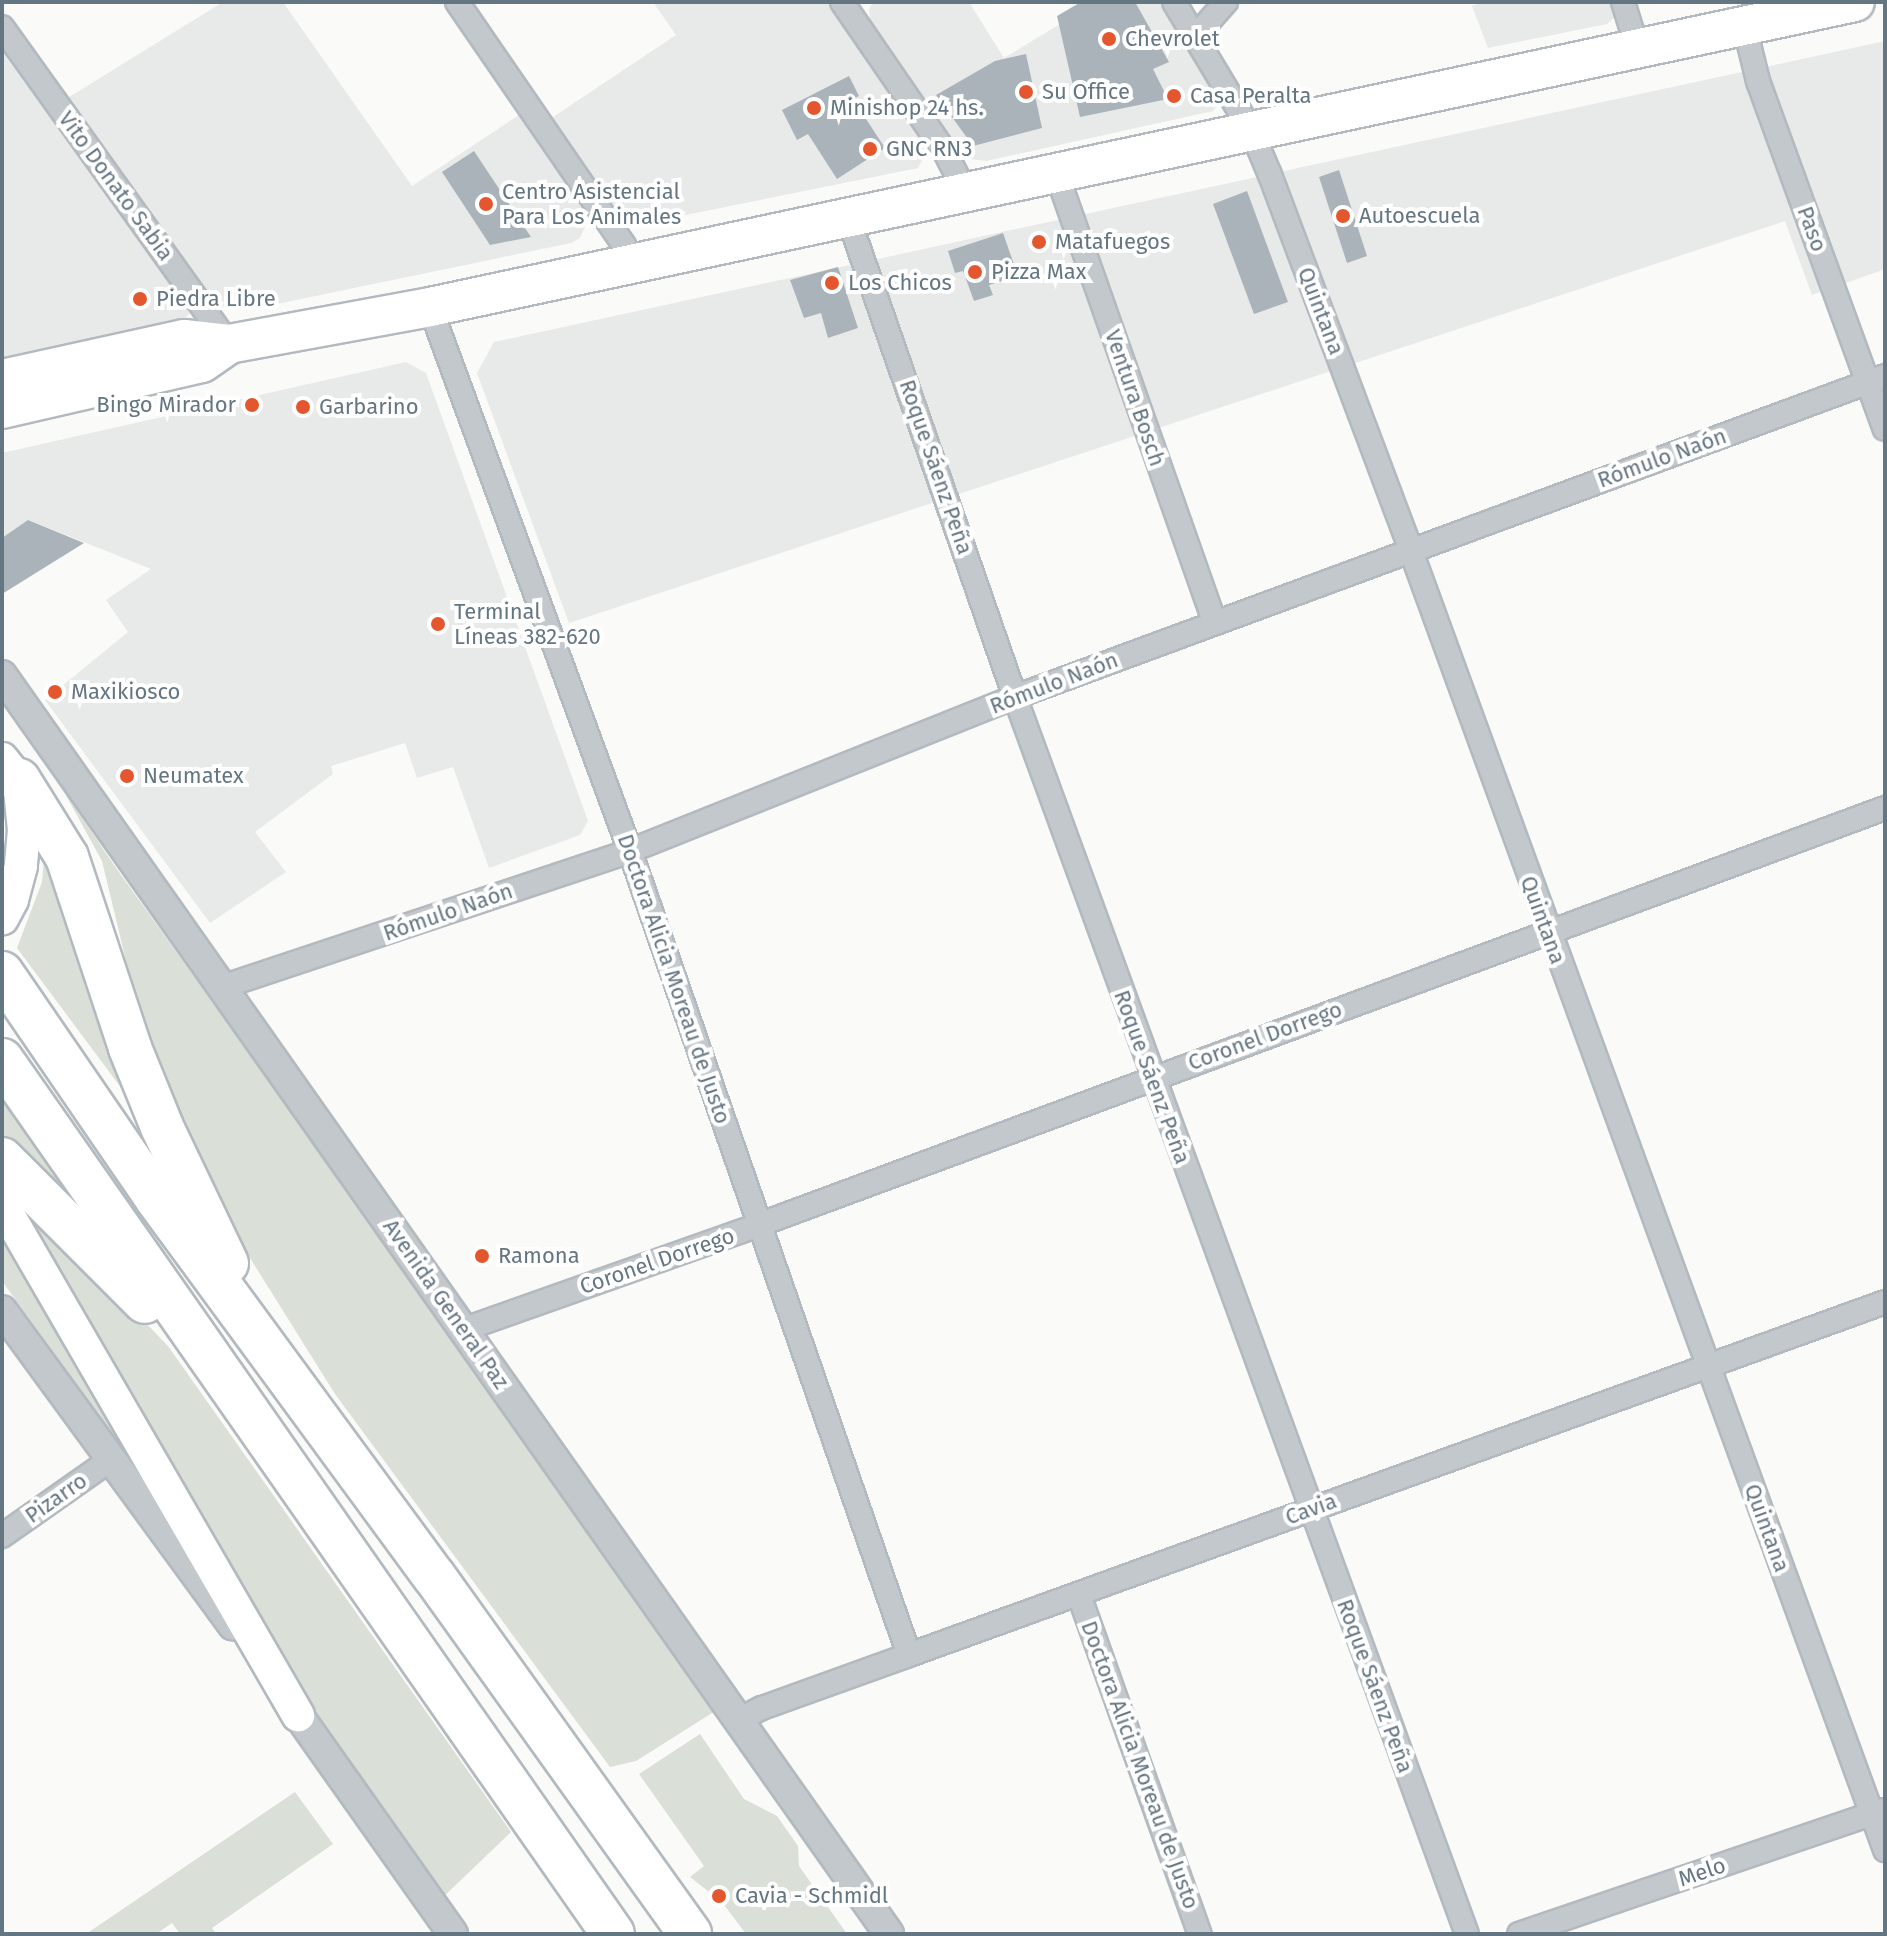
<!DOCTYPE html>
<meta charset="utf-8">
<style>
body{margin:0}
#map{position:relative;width:1887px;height:1936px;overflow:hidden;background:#fafaf8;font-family:"Fira Sans",sans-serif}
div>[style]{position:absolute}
.built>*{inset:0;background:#e8e9e9}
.green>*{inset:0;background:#dadfd7}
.building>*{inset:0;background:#aab3b9}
.roads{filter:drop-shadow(2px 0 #b3babf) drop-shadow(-2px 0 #b3babf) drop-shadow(0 2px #b3babf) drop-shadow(0 -2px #b3babf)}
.minor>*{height:22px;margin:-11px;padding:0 11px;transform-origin:11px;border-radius:11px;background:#c3c8cc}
.tertiary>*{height:28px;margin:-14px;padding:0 14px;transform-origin:14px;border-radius:14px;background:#c3c8cc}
.secondary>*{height:32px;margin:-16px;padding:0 16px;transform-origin:16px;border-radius:16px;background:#fff}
.trunk>*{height:38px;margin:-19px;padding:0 19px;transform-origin:19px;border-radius:19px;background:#fff}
.motorway>*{height:42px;margin:-21px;padding:0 21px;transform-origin:21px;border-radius:21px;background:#fff}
.dots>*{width:22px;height:22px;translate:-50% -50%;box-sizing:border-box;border:4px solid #fff;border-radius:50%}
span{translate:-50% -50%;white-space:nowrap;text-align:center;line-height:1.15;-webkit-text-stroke:8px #fff;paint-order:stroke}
.poi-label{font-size:22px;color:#657683}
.left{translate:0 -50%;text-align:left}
.right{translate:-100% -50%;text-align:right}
.street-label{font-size:22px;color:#657683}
.frame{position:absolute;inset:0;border:4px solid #657683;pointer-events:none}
</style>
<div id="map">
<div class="built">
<div style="clip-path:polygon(223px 2px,283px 2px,412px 186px,519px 115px,584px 210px,588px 220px,580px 238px,571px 243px,248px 310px,219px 306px,208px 298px,66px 99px)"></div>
<div style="clip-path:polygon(653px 2px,829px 2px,921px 135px,925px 155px,918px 168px,636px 225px,618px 220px,550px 119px,676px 35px)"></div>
<div style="clip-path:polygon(873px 2px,969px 2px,1004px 58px,1096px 2px,1161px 2px,1218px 95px,1219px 104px,1213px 111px,986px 161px,964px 158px,871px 27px,869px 10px)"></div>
<div style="clip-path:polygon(1483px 2px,1615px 2px,1617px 6px,1615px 17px,1607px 24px,1488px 48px,1472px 6px)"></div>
<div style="clip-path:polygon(1885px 41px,1885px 269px,1812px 295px,1785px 221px,569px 623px,477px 373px,494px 342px)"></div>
<div style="clip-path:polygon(2px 52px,187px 303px,191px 311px,182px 323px,2px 362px)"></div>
<div style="clip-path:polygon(406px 362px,426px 373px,588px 821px,580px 835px,489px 868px,453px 767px,417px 778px,405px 743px,331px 766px,333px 774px,255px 832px,286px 872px,210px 923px,45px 700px,128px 632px,106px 600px,151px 569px,29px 520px,2px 538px,2px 453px)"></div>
</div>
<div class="green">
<div style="clip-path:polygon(62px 788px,116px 868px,720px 1708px,636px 1761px,610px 1767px,335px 1394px,240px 1242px,178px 1129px,139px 1015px,102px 861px)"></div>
<div style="clip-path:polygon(44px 860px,49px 866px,132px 1090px,125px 1093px,17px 948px,42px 882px)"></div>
<div style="clip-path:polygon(2px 1101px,71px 1195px,67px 1202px,2px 1143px)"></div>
<div style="clip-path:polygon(2px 1174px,168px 1346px,511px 1832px,439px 1901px,305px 1709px)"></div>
<div style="clip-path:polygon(2px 1225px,140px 1472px,2px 1281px)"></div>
<div style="clip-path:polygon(700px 1734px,744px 1799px,777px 1816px,798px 1846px,799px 1866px,847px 1934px,746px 1934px,722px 1902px,690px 1877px,704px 1866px,639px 1774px)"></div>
<div style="clip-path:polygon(295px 1792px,333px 1844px,212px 1928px,216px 1934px,180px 1934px,172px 1923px,156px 1934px,86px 1934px)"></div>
</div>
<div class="building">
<div style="clip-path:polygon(1081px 2px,1135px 2px,1169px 62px,1153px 69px,1168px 99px,1080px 117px,1057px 16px)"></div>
<div style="clip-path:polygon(1026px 54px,1042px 128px,973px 146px,936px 95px,995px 61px)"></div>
<div style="clip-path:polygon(849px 76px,859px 96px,853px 99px,885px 148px,837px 179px,808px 134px,797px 140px,782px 110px)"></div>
<div style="clip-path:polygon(474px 151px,531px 237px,490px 245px,442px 172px)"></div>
<div style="clip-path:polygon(1339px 170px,1367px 256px,1347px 263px,1319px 177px)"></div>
<div style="clip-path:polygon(1247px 191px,1288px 302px,1254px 314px,1213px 204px)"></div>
<div style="clip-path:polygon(1003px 233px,1018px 276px,989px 285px,993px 295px,974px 301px,963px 271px,955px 273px,948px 251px)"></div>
<div style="clip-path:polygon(838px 267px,858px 328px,828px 338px,821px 313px,804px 318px,790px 280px)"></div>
<div style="clip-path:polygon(28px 520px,84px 543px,2px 594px,2px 538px)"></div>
</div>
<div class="roads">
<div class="minor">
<div style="left:457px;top:2px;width:295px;rotate:55.5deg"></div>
<div style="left:624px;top:245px;width:18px;rotate:68deg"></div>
<div style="left:842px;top:2px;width:182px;rotate:55.5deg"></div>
<div style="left:945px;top:152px;width:46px;rotate:62.9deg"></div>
<div style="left:1174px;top:2px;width:149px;rotate:59deg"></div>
<div style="left:1251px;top:130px;width:49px;rotate:67.1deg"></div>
<div style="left:1270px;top:175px;width:402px;rotate:69.4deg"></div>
<div style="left:1411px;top:551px;width:1383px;rotate:69.95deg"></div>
<div style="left:1623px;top:2px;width:50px;rotate:72.6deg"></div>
<div style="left:2px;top:27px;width:390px;rotate:54.4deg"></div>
<div style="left:1745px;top:28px;width:55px;rotate:76.2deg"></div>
<div style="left:1758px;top:81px;width:370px;rotate:70deg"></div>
<div style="left:1195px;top:37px;width:47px;rotate:-48.5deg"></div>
<div style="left:1056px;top:172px;width:478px;rotate:70.6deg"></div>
<div style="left:848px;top:217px;width:508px;rotate:70.82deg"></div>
<div style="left:1015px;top:697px;width:1317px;rotate:69.93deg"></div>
<div style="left:430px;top:307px;width:580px;rotate:69.81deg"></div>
<div style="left:630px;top:851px;width:851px;rotate:70.86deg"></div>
<div style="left:222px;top:987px;width:430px;rotate:-18.4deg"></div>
<div style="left:630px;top:851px;width:415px;rotate:-21.8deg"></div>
<div style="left:1015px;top:697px;width:927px;rotate:-20.25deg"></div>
<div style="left:465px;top:1329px;width:314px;rotate:-19.5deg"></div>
<div style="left:761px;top:1224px;width:1199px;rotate:-20.31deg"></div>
<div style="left:2px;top:1536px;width:132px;rotate:-35.1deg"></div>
<div style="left:1079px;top:1595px;width:360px;rotate:70.4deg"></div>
<div style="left:739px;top:1720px;width:26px;rotate:-28deg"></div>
<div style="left:762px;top:1708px;width:156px;rotate:-19.8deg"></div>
<div style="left:909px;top:1655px;width:1038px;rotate:-19.88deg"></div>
<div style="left:1519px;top:1934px;width:385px;rotate:-18.8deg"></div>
</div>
<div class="tertiary">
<div style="left:2px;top:675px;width:1540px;rotate:54.83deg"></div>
<div style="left:2px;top:1310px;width:391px;rotate:53.8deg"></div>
<div style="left:286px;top:1698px;width:289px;rotate:54.7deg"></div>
</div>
<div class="secondary">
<div style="left:2px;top:759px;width:27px;rotate:51deg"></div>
<div style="left:19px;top:780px;width:50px;rotate:84.3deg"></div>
<div style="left:24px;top:830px;width:36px;rotate:95deg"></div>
<div style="left:21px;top:866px;width:35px;rotate:105deg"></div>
<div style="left:12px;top:900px;width:21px;rotate:118deg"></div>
<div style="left:2px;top:1204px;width:591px;rotate:59.92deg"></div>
</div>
<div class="trunk">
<div style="left:2px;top:379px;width:186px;rotate:-12.4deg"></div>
<div style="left:184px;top:339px;width:45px;rotate:6.3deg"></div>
<div style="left:229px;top:344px;width:204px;rotate:-10.4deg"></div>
<div style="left:430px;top:307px;width:1457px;rotate:-12.08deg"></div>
<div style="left:2px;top:409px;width:205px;rotate:-13deg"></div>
<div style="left:202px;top:363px;width:33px;rotate:-35deg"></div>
</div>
<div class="motorway">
<div style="left:19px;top:780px;width:91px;rotate:58.1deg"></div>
<div style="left:67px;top:857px;width:201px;rotate:71.7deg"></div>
<div style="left:130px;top:1048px;width:85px;rotate:67.9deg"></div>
<div style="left:162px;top:1127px;width:151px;rotate:64.5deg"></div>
<div style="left:2px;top:973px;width:273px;rotate:55.6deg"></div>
<div style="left:156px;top:1198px;width:469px;rotate:53.7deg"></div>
<div style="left:434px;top:1576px;width:440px;rotate:54.4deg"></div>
<div style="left:2px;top:1060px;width:1066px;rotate:55.04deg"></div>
<div style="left:2px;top:1159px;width:202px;rotate:45deg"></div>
</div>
</div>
<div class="dots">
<div style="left:1109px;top:39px;background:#e4572e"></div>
<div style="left:1026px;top:92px;background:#e4572e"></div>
<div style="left:1174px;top:96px;background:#e4572e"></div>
<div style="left:814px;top:108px;background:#e4572e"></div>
<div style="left:870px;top:149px;background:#e4572e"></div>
<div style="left:486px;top:204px;background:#e4572e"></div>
<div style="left:1343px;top:216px;background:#e4572e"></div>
<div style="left:1039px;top:242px;background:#e4572e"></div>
<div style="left:975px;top:272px;background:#e4572e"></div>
<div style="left:832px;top:283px;background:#e4572e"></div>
<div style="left:140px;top:299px;background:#e4572e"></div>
<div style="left:252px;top:405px;background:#e4572e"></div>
<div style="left:303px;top:407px;background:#e4572e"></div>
<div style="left:438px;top:624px;background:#e4572e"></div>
<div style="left:55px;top:692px;background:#e4572e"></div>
<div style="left:127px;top:776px;background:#e4572e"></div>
<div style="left:482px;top:1256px;background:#e4572e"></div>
<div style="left:719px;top:1896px;background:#e4572e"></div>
</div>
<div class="poi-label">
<span class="left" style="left:1125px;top:39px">Chevrolet</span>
<span class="left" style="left:1042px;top:92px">Su Office</span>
<span class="left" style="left:1190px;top:96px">Casa Peralta</span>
<span class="left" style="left:830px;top:108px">Minishop 24 hs.</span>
<span class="left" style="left:886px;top:149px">GNC RN3</span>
<span class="left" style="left:502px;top:204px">Centro Asistencial<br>Para Los Animales</span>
<span class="left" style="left:1359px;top:216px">Autoescuela</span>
<span class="left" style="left:1055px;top:242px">Matafuegos</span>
<span class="left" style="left:991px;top:272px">Pizza Max</span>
<span class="left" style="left:848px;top:283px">Los Chicos</span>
<span class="left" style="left:156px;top:299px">Piedra Libre</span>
<span class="right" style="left:236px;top:405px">Bingo Mirador</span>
<span class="left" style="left:319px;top:407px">Garbarino</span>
<span class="left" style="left:454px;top:624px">Terminal<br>Líneas 382-620</span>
<span class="left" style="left:71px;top:692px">Maxikiosco</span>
<span class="left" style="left:143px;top:776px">Neumatex</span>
<span class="left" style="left:498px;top:1256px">Ramona</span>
<span class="left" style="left:735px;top:1896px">Cavia - Schmidl</span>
</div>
<div class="street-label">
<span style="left:116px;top:186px;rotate:54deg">Vito Donato Sabia</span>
<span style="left:1812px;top:229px;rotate:70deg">Paso</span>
<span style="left:1321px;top:311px;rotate:69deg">Quintana</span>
<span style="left:1135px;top:398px;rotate:71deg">Ventura Bosch</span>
<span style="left:1662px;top:458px;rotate:-20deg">Rómulo Naón</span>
<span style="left:936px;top:467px;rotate:71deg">Roque Sáenz Peña</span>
<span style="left:1054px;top:683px;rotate:-21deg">Rómulo Naón</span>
<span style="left:448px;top:912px;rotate:-19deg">Rómulo Naón</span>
<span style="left:1543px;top:920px;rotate:70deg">Quintana</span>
<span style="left:674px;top:979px;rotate:71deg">Doctora Alicia Moreau de Justo</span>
<span style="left:1265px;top:1036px;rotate:-20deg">Coronel Dorrego</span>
<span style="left:1152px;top:1077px;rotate:70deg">Roque Sáenz Peña</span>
<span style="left:657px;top:1261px;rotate:-19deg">Coronel Dorrego</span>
<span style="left:446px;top:1304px;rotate:55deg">Avenida General Paz</span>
<span style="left:56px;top:1498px;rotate:-35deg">Pizarro</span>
<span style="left:1311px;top:1509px;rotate:-20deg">Cavia</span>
<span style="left:1767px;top:1528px;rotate:70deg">Quintana</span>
<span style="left:1375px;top:1686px;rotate:70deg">Roque Sáenz Peña</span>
<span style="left:1140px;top:1765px;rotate:70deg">Doctora Alicia Moreau de Justo</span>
<span style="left:1702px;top:1872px;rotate:-19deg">Melo</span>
</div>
<div class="frame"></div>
</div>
